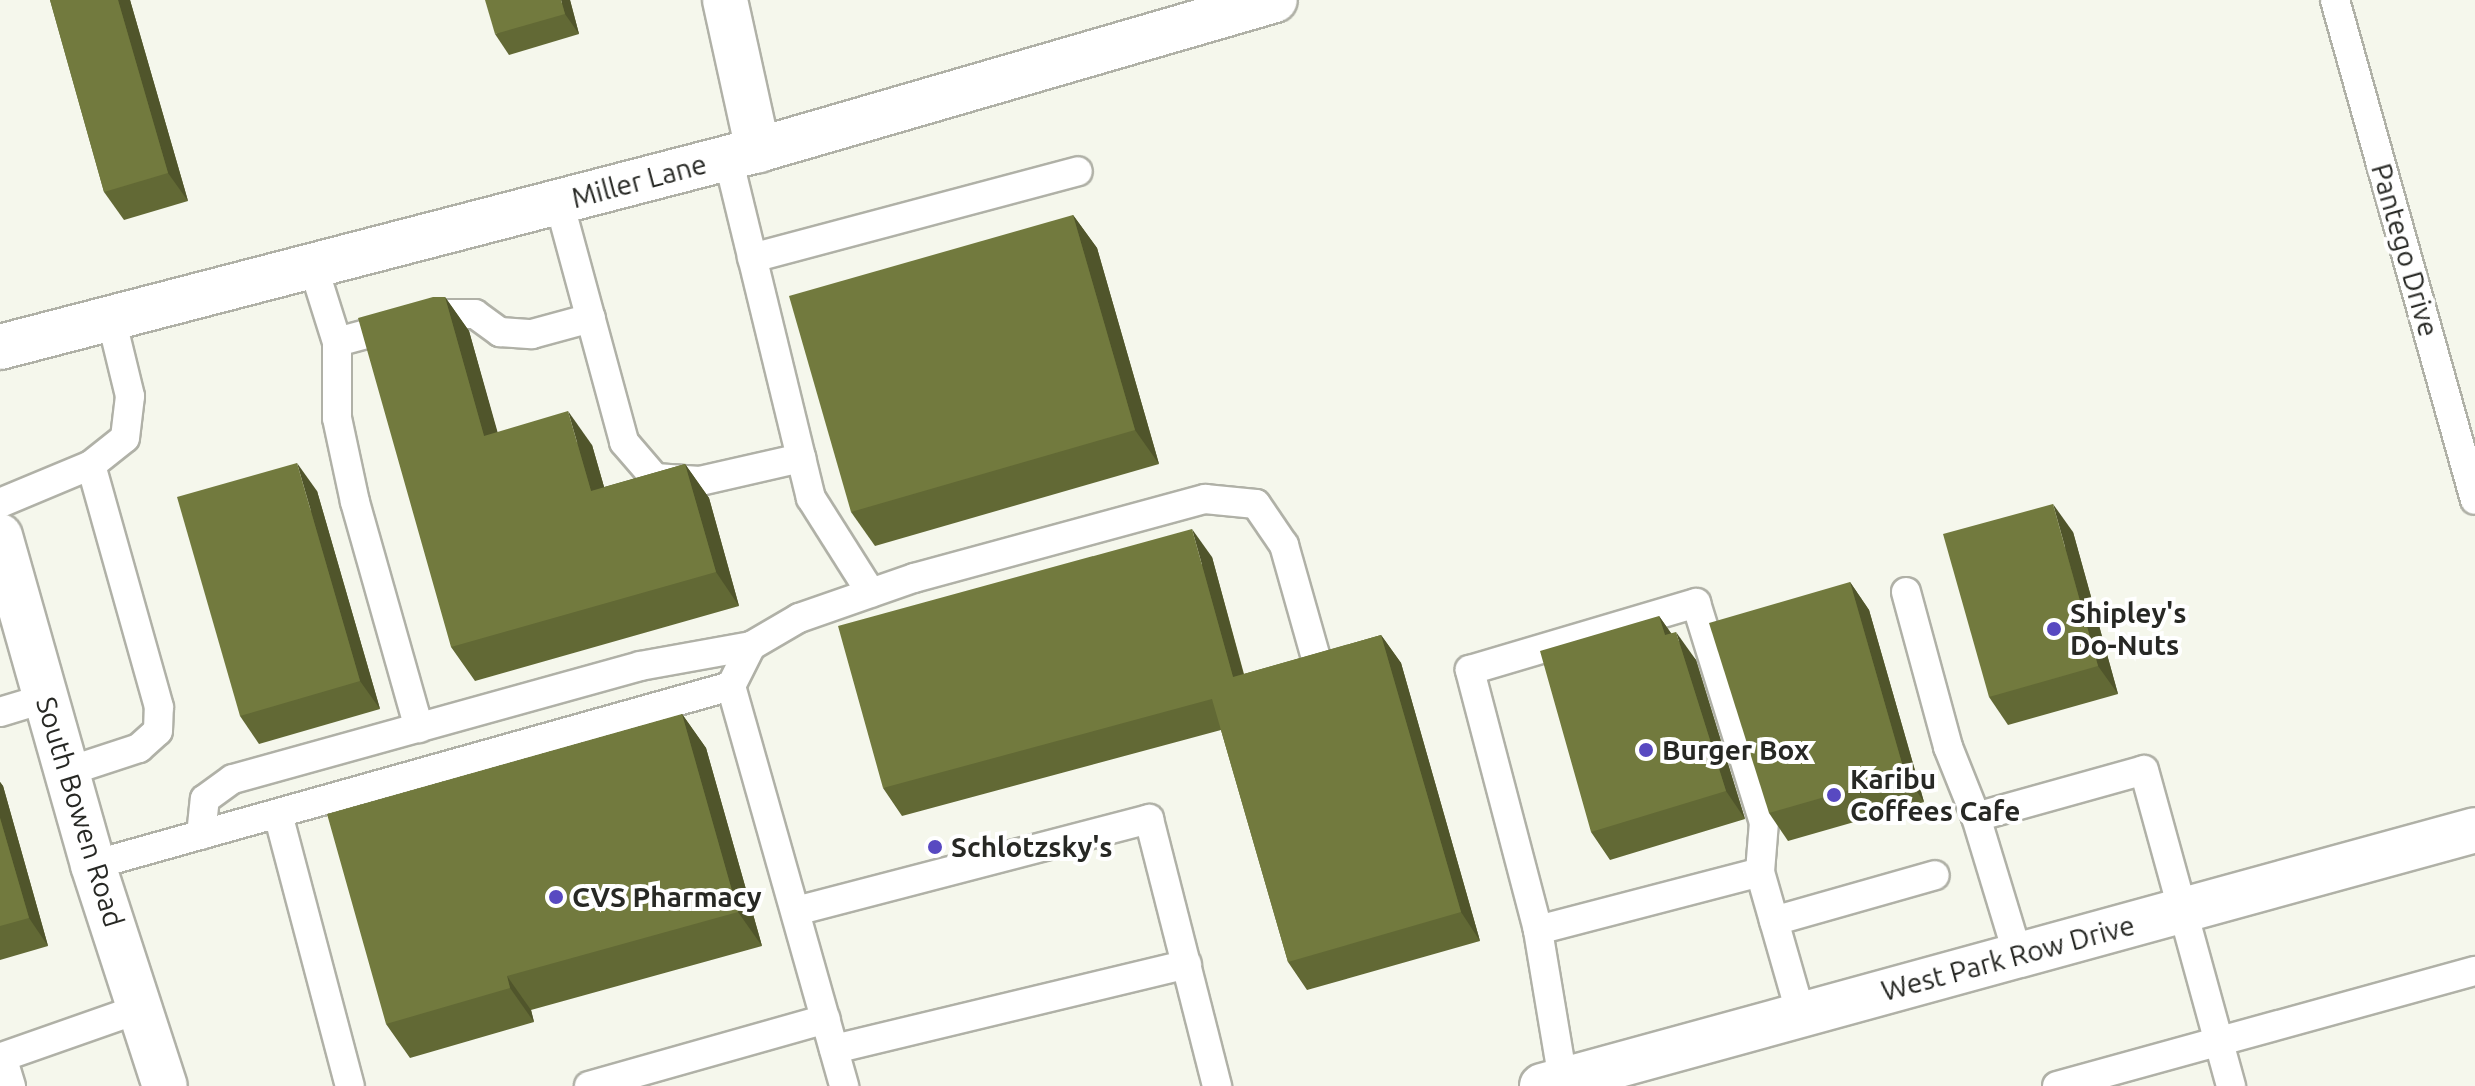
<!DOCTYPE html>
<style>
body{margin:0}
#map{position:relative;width:2475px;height:1086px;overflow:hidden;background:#f5f7ec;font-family:Ubuntu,sans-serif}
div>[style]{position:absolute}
.roads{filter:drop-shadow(2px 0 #b0b1a7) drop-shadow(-2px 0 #b0b1a7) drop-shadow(0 2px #b0b1a7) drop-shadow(0 -2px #b0b1a7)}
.service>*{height:28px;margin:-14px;padding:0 14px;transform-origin:14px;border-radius:14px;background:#fff}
.minor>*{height:44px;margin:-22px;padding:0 22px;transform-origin:22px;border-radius:22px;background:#fff}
.secondary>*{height:44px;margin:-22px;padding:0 22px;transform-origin:22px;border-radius:22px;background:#fff}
.wall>*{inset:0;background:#626935}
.shaded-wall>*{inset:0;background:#50552b}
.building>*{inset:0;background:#727a3e}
.dots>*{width:22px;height:22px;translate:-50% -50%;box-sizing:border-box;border:4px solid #fff;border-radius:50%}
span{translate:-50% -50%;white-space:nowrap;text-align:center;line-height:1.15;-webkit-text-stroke:8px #fff;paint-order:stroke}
.street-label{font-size:28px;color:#272824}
.poi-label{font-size:28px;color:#272824;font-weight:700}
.left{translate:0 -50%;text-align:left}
</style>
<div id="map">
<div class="roads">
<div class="service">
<div style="left:2335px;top:0;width:519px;rotate:74.36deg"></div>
<div style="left:728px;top:158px;width:350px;rotate:76.3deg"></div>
<div style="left:811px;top:498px;width:112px;rotate:57.7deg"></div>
<div style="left:559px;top:202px;width:249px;rotate:74.8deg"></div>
<div style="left:624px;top:442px;width:48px;rotate:49.3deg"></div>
<div style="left:655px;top:478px;width:45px;rotate:3.8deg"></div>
<div style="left:700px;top:481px;width:104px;rotate:-12.8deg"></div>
<div style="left:752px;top:258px;width:337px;rotate:-14.9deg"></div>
<div style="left:313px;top:266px;width:80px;rotate:72.5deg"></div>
<div style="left:337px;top:342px;width:107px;rotate:-15.2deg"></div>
<div style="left:440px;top:314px;width:35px"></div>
<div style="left:475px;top:314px;width:31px;rotate:36deg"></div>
<div style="left:500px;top:332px;width:32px;rotate:4deg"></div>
<div style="left:532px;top:334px;width:61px;rotate:-15.2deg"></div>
<div style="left:337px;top:342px;width:76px;rotate:90deg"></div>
<div style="left:337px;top:418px;width:86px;rotate:77.9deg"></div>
<div style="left:355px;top:502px;width:235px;rotate:74.2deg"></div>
<div style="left:0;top:503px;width:99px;rotate:-22.7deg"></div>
<div style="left:91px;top:465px;width:43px;rotate:-38.5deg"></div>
<div style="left:125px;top:438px;width:42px;rotate:-83.2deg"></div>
<div style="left:130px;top:396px;width:80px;rotate:-103.7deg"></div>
<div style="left:1906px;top:592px;width:161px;rotate:74.8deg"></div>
<div style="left:1948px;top:747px;width:75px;rotate:68.2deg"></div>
<div style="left:1976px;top:817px;width:174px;rotate:-15.6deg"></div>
<div style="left:2144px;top:770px;width:328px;rotate:74.6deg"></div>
<div style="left:731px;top:686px;width:45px;rotate:-63.4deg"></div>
<div style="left:751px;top:646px;width:56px;rotate:-30.3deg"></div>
<div style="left:799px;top:618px;width:122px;rotate:-19.2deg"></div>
<div style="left:914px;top:578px;width:302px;rotate:-15.2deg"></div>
<div style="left:1205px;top:499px;width:51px;rotate:5.6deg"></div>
<div style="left:1256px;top:504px;width:50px;rotate:55.7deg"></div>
<div style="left:1284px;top:545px;width:122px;rotate:74.2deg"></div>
<div style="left:0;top:712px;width:48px;rotate:-16.9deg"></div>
<div style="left:66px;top:772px;width:77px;rotate:-18.2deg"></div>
<div style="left:139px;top:748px;width:25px;rotate:-42deg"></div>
<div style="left:158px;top:731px;width:24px;rotate:-88deg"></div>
<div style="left:159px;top:707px;width:251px;rotate:-105.7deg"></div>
<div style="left:278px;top:814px;width:281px;rotate:75.2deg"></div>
<div style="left:1976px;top:817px;width:144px;rotate:73.1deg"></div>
<div style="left:201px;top:835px;width:36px;rotate:-84deg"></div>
<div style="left:205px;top:799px;width:34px;rotate:-36deg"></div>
<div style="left:233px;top:779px;width:422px;rotate:-15.5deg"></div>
<div style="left:640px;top:666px;width:113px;rotate:-10.2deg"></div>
<div style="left:93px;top:865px;width:663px;rotate:-15.67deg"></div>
<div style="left:731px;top:686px;width:416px;rotate:74.2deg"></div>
<div style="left:796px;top:911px;width:365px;rotate:-14.6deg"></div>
<div style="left:1149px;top:819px;width:276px;rotate:75.7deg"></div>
<div style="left:1774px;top:921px;width:167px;rotate:-15.9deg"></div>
<div style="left:1538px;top:930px;width:269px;rotate:-104.7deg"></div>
<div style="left:1470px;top:670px;width:236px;rotate:-16.5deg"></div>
<div style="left:1696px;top:603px;width:229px;rotate:72.8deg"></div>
<div style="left:1764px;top:822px;width:50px;rotate:94.6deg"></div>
<div style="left:834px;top:1049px;width:363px;rotate:-13.5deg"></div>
<div style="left:1563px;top:1080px;width:152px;rotate:-99.5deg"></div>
<div style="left:1538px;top:930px;width:229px;rotate:-14.6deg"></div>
<div style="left:1760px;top:872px;width:149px;rotate:74deg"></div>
<div style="left:11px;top:1086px;width:30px;rotate:-107deg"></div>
<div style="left:2px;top:1057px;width:148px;rotate:-19.3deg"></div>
<div style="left:589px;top:1086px;width:246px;rotate:-15.8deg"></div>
<div style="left:2057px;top:1086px;width:434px;rotate:-15.4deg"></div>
</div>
<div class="minor">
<div style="left:725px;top:0;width:154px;rotate:77.6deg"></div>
<div style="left:0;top:347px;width:783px;rotate:-14.57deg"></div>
<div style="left:758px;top:150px;width:538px;rotate:-16.18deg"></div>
</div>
<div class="secondary">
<div style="left:0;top:536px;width:342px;rotate:74.2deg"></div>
<div style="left:93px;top:865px;width:232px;rotate:72deg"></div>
<div style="left:1542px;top:1086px;width:967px;rotate:-15.34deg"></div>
</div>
</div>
<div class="wall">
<div style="clip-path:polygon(50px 0,130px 0,188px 201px,124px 220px,104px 192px)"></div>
<div style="clip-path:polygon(570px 0,579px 34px,509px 55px,495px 34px)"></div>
<div style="clip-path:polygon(1073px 215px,1097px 248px,1159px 464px,875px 546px,851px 512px)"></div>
<div style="clip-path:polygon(445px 297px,469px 331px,497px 432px,592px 445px,604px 487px,685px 464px,709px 498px,739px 606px,475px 681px,451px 647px)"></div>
<div style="clip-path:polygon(317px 491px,380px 709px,259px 744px,240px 716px)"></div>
<div style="clip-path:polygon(2073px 532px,2118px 694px,2008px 725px,1989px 697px)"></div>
<div style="clip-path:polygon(1212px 557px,1244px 674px,1381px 635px,1401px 663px,1480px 941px,1307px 990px,1288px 962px,1221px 730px,902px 816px,883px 788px)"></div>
<div style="clip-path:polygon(1850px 582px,1869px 610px,1924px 802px,1788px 841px,1769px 813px)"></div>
<div style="clip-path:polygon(1659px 616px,1671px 633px,1696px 660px,1745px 819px,1610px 860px,1591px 832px)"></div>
<div style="clip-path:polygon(682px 714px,706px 748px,762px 946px,531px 1010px,534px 1022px,410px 1058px,386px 1024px)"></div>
<div style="clip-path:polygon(0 782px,3px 786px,48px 946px,0 960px)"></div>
</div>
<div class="shaded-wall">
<div style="clip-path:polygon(118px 0,130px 0,188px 201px,168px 173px)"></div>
<div style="clip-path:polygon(561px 0,570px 0,579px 34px,565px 14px)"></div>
<div style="clip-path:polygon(1073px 215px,1097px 248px,1159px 464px,1135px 430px)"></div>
<div style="clip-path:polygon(445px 297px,469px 331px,508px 469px,484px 436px)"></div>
<div style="clip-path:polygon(568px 411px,592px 445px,615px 525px,591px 491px)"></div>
<div style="clip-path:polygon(297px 463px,317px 491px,380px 709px,360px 681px)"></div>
<div style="clip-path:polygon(685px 464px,709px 498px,739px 606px,716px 572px)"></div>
<div style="clip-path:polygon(2053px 504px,2073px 532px,2118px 694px,2098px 666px)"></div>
<div style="clip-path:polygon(1192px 529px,1212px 557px,1252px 706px,1233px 677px)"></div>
<div style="clip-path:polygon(1850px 582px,1869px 610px,1924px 802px,1905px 774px)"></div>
<div style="clip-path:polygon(1659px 616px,1679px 645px,1665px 635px)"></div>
<div style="clip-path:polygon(1676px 632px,1696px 660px,1745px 819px,1726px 791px)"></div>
<div style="clip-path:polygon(1381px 635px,1401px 663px,1480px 941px,1461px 912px)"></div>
<div style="clip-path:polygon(682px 714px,706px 748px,762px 946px,738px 912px)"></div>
<div style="clip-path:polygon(0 782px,3px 786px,48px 946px,29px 918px,0 818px)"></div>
<div style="clip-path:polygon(507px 976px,531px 1010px,534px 1022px,510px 988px)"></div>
</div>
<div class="building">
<div style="clip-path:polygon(50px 0,118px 0,168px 173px,104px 192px)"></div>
<div style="clip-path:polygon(485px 0,561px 0,565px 14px,495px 34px)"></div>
<div style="clip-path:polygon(1073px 215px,1135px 430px,851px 512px,789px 296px)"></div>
<div style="clip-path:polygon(433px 297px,445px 297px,484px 436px,568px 411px,591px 491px,685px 464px,716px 572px,451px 647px,358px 318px)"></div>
<div style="clip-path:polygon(297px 463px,360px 681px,240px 716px,177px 497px)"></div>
<div style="clip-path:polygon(2053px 504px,2098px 666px,1989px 697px,1943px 534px)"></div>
<div style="clip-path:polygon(1192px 529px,1233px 677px,1381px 635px,1461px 912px,1288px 962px,1212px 699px,883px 788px,838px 626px)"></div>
<div style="clip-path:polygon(1850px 582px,1905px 774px,1769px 813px,1709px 623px)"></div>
<div style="clip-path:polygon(1659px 616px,1665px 635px,1676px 632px,1726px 791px,1591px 832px,1540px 651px)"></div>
<div style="clip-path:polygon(682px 714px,738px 912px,507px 976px,510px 988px,386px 1024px,327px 814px)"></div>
<div style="clip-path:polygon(0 818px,29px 918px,0 926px)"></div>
</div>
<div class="dots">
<div style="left:2054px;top:629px;background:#5849c1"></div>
<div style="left:1646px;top:750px;background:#5849c1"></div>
<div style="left:1834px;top:795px;background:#5849c1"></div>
<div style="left:935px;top:847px;background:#5849c1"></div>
<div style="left:556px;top:897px;background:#5849c1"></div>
</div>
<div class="street-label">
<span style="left:639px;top:181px;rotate:-15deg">Miller Lane</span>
<span style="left:2405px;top:250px;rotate:74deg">Pantego Drive</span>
<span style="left:80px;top:812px;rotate:73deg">South Bowen Road</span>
<span style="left:2008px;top:958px;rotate:-15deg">West Park Row Drive</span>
</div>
<div class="poi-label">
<span class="left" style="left:2070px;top:629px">Shipley's<br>Do-Nuts</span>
<span class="left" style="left:1662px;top:750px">Burger Box</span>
<span class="left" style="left:1850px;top:795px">Karibu<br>Coffees Cafe</span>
<span class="left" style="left:951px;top:847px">Schlotzsky's</span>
<span class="left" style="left:572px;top:897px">CVS Pharmacy</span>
</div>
</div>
